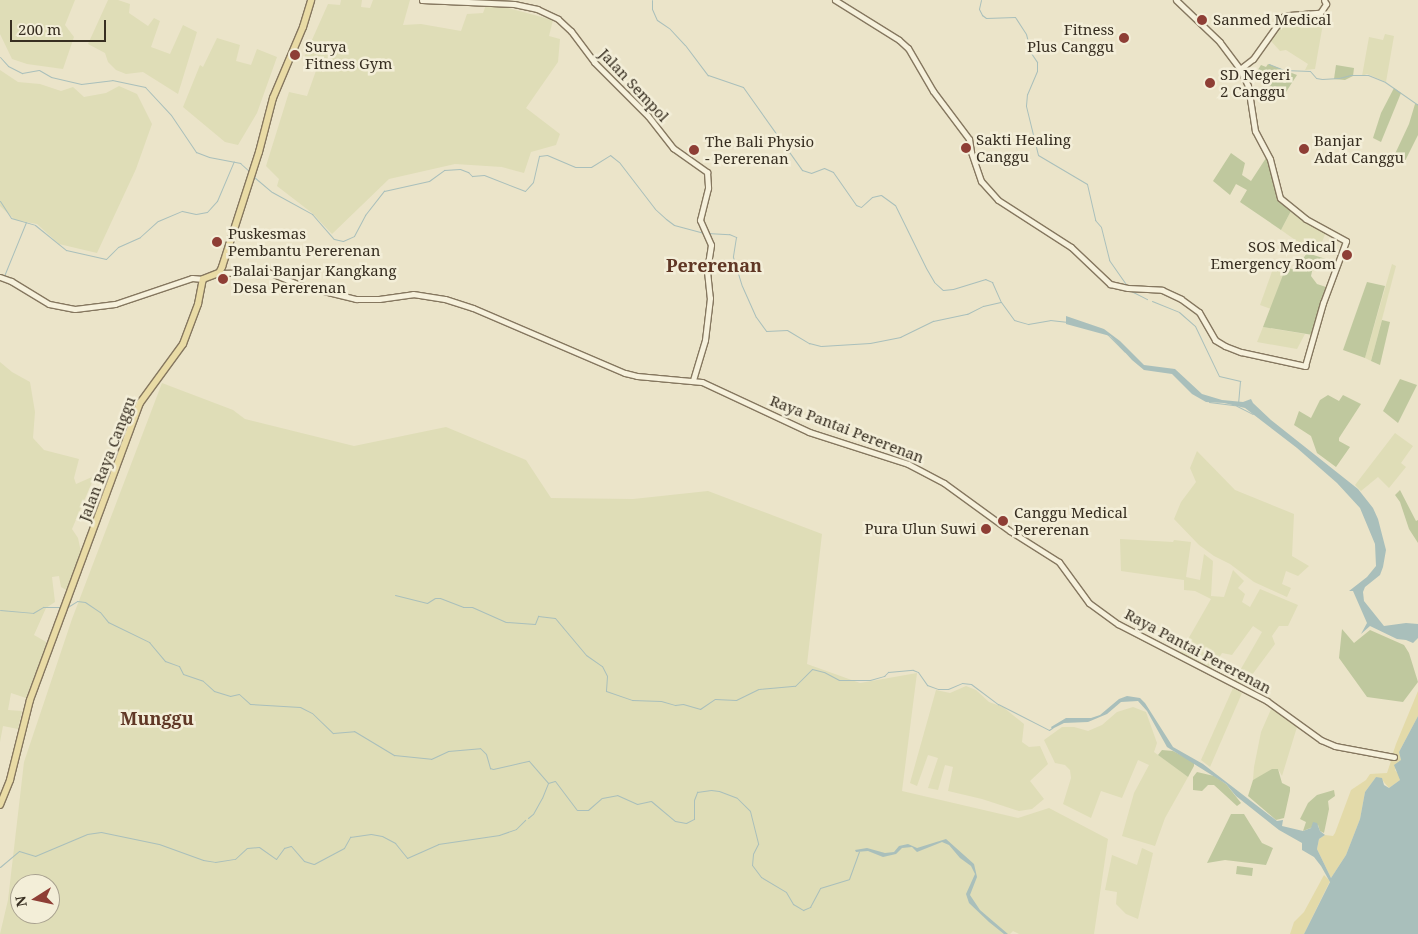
<!DOCTYPE html>
<style>
body{margin:0}
#map{position:relative;width:1418px;height:934px;overflow:hidden;background:#ebe4c9;font-family:"Noto Serif",serif}
div>[style]{position:absolute}
.farmland>*{inset:0;background:#dfddb7}
.green>*{inset:0;background:#bfc89e}
.sand>*{inset:0;background:#e3daa9}
.water>*{inset:0;background:#a9bfbb}
.stream>*{height:1px;margin:-0.5px;padding:0 0.5px;transform-origin:0.5px;border-radius:0.5px;background:#a9bfbb}
.roads{filter:drop-shadow(1px 0 #85775f) drop-shadow(-1px 0 #85775f) drop-shadow(0 1px #85775f) drop-shadow(0 -1px #85775f)}
.minor>*{height:5px;margin:-2.5px;padding:0 2.5px;transform-origin:2.5px;border-radius:2.5px;background:#f6f1dc}
.major>*{height:6px;margin:-3px;padding:0 3px;transform-origin:3px;border-radius:3px;background:#e9dba5}
.dots>*{width:14px;height:14px;translate:-50% -50%;box-sizing:border-box;border:2px solid #f3eed8;border-radius:50%}
span{translate:-50% -50%;white-space:nowrap;text-align:center;line-height:1.15;-webkit-text-stroke:5px #f3eed8;paint-order:stroke}
.poi-label{font-size:15px;color:#372e21}
.left{translate:0 -50%;text-align:left}
.right{translate:-100% -50%;text-align:right}
.street-label{font-size:15px;color:#372e21}
.quarter-label{font-size:18px;color:#603725;font-weight:700}
.north{position:absolute;left:10px;top:874px;width:50px;height:50px;box-sizing:border-box;background:#f3eed8;border:1px solid #a8a18f;border-radius:50%;rotate:260deg;font-size:14px;font-weight:700;line-height:20px;text-align:center;color:#372e21}
.north::after{content:'';display:block;margin:auto;width:18px;height:22px;background:#8e3e35;clip-path:polygon(50% 0,100% 100%,50% 72%,0 100%)}
.scale{position:absolute;left:10px;top:20px;width:96px;height:22px;box-sizing:border-box;border:2px solid #372e21;border-top:0;padding-left:6px;font-size:15px;line-height:18px;white-space:nowrap;color:#372e21;-webkit-text-stroke:4px #f3eed8;paint-order:stroke}
</style>
<div id="map">
<div class="farmland">
<div style="clip-path:polygon(0 0,75px 0,65px 25px,74px 37px,63px 69px,27px 64px,12px 59px,0 34px)"></div>
<div style="clip-path:polygon(108px 0,118px 0,130px 4px,129px 13px,148px 26px,154px 18px,160px 21px,151px 47px,170px 54px,183px 25px,197px 32px,178px 94px,143px 72px,126px 74px,116px 70px,108px 62px,105px 53px,88px 44px)"></div>
<div style="clip-path:polygon(341px 0,362px 0,361px 7px,370px 8px,373px 0,410px 0,403px 25px,421px 24px,461px 31px,467px 14px,483px 13px,486px 5px,508px 8px,553px 20px,549px 36px,560px 39px,558px 62px,526px 108px,560px 134px,556px 145px,531px 152px,524px 173px,502px 167px,455px 164px,389px 179px,332px 234px,312px 213px,277px 186px,279px 179px,266px 166px,289px 92px,307px 96px,318px 65px,303px 60px,328px 4px,340px 5px)"></div>
<div style="clip-path:polygon(1289px 17px,1324px 18px,1315px 69px,1305px 70px,1308px 64px,1286px 50px,1280px 51px,1270px 40px,1284px 20px)"></div>
<div style="clip-path:polygon(1385px 34px,1394px 36px,1386px 82px,1367px 74px,1362px 76px,1369px 37px,1383px 40px)"></div>
<div style="clip-path:polygon(217px 38px,240px 45px,236px 61px,251px 65px,257px 49px,277px 57px,257px 113px,238px 145px,225px 142px,183px 107px,200px 65px,203px 67px)"></div>
<div style="clip-path:polygon(0 70px,18px 82px,40px 84px,61px 91px,73px 87px,84px 97px,106px 93px,119px 86px,137px 94px,152px 124px,136px 169px,97px 253px,59px 244px,37px 224px,15px 220px,0 206px)"></div>
<div style="clip-path:polygon(1292px 209px,1326px 232px,1318px 252px,1301px 244px,1281px 230px)"></div>
<div style="clip-path:polygon(1275px 263px,1286px 267px,1271px 309px,1260px 305px)"></div>
<div style="clip-path:polygon(1392px 264px,1396px 266px,1371px 361px,1365px 358px)"></div>
<div style="clip-path:polygon(1263px 327px,1305px 334px,1297px 349px,1257px 342px)"></div>
<div style="clip-path:polygon(0 362px,12px 372px,30px 382px,35px 412px,33px 438px,44px 450px,79px 459px,74px 478px,76px 484px,92px 477px,93px 480px,72px 529px,78px 538px,81px 552px,68px 591px,61px 587px,59px 576px,52px 577px,55px 602px,46px 608px,34px 635px,48px 643px,26px 698px,11px 693px,8px 710px,22px 711px,18px 729px,3px 726px,0 742px)"></div>
<div style="clip-path:polygon(evenodd,162px 383px,233px 410px,245px 419px,354px 446px,446px 427px,526px 460px,551px 498px,633px 499px,708px 491px,822px 534px,807px 664px,860px 683px,917px 673px,902px 791px,1018px 818px,1049px 808px,1108px 839px,1094px 934px,1019px 934px,1013px 931px,1010px 934px,0 934px,8px 900px,24px 762px,72px 619px,162px 383px,20px 884px,50px 884px,50px 914px,20px 914px,20px 884px)"></div>
<div style="clip-path:polygon(1395px 433px,1413px 446px,1401px 463px,1406px 467px,1389px 488px,1378px 477px,1361px 491px,1355px 485px)"></div>
<div style="clip-path:polygon(1197px 451px,1235px 490px,1294px 514px,1292px 556px,1309px 566px,1298px 576px,1286px 571px,1282px 584px,1291px 588px,1287px 597px,1254px 582px,1230px 564px,1214px 556px,1199px 545px,1174px 519px,1181px 502px,1196px 482px,1190px 468px)"></div>
<div style="clip-path:polygon(1120px 539px,1173px 542px,1174px 540px,1191px 542px,1186px 577px,1200px 580px,1204px 554px,1213px 561px,1211px 596px,1224px 597px,1233px 570px,1244px 581px,1238px 588px,1245px 594px,1242px 602px,1250px 607px,1260px 589px,1298px 605px,1288px 626px,1279px 626px,1272px 636px,1275px 644px,1243px 687px,1234px 681px,1262px 632px,1253px 626px,1232px 655px,1222px 653px,1211px 670px,1179px 655px,1211px 599px,1195px 591px,1184px 590px,1184px 580px,1121px 571px)"></div>
<div style="clip-path:polygon(966px 686px,976px 690px,989px 702px,1003px 707px,1024px 724px,1022px 742px,1029px 747px,1040px 746px,1048px 764px,1030px 781px,1044px 799px,1032px 809px,1019px 811px,982px 799px,948px 791px,953px 767px,945px 765px,938px 790px,928px 788px,938px 758px,928px 755px,917px 786px,910px 783px,936px 690px,950px 693px)"></div>
<div style="clip-path:polygon(1233px 688px,1242px 693px,1210px 767px,1201px 760px)"></div>
<div style="clip-path:polygon(1133px 707px,1146px 712px,1157px 743px,1154px 752px,1188px 777px,1165px 818px,1155px 846px,1122px 836px,1134px 793px,1149px 765px,1138px 760px,1122px 798px,1101px 791px,1091px 818px,1063px 804px,1071px 778px,1070px 770px,1065px 765px,1055px 763px,1044px 740px,1062px 727px,1074px 727px,1088px 731px,1102px 725px,1117px 712px)"></div>
<div style="clip-path:polygon(1272px 707px,1297px 727px,1282px 776px,1278px 769px,1253px 780px,1254px 767px,1261px 732px)"></div>
<div style="clip-path:polygon(1142px 848px,1153px 853px,1138px 919px,1126px 914px,1116px 904px,1117px 892px,1105px 890px,1112px 855px,1137px 865px)"></div>
</div>
<div class="green">
<div style="clip-path:polygon(1268px 64px,1297px 75px,1286px 92px,1252px 79px,1261px 65px,1266px 67px)"></div>
<div style="clip-path:polygon(1336px 65px,1354px 68px,1353px 76px,1345px 80px,1334px 79px)"></div>
<div style="clip-path:polygon(1394px 88px,1401px 93px,1381px 142px,1373px 138px,1381px 113px)"></div>
<div style="clip-path:polygon(1415px 104px,1418px 104px,1418px 135px,1405px 161px,1394px 156px,1409px 124px)"></div>
<div style="clip-path:polygon(1231px 153px,1245px 163px,1242px 175px,1251px 181px,1266px 158px,1269px 159px,1277px 198px,1292px 209px,1281px 230px,1240px 202px,1247px 190px,1236px 184px,1230px 195px,1213px 181px)"></div>
<div style="clip-path:polygon(1307px 253px,1326px 259px,1322px 270px,1313px 267px,1311px 276px,1317px 284px,1326px 287px,1313px 335px,1263px 327px,1286px 267px,1295px 270px)"></div>
<div style="clip-path:polygon(1367px 282px,1385px 286px,1365px 358px,1343px 350px)"></div>
<div style="clip-path:polygon(1382px 320px,1390px 322px,1380px 365px,1371px 361px)"></div>
<div style="clip-path:polygon(1400px 379px,1417px 385px,1398px 423px,1383px 411px)"></div>
<div style="clip-path:polygon(1328px 395px,1339px 401px,1343px 395px,1361px 404px,1339px 438px,1339px 441px,1350px 447px,1336px 467px,1317px 453px,1311px 436px,1294px 425px,1299px 411px,1311px 418px,1320px 400px)"></div>
<div style="clip-path:polygon(1400px 490px,1416px 521px,1418px 520px,1418px 543px,1409px 529px,1400px 502px,1395px 495px)"></div>
<div style="clip-path:polygon(1342px 629px,1354px 643px,1370px 630px,1404px 645px,1409px 653px,1418px 682px,1403px 702px,1367px 697px,1339px 658px)"></div>
<div style="clip-path:polygon(1162px 750px,1173px 751px,1194px 762px,1194px 766px,1188px 777px,1158px 755px)"></div>
<div style="clip-path:polygon(1272px 769px,1278px 769px,1282px 783px,1290px 787px,1290px 791px,1284px 818px,1276px 820px,1248px 796px,1253px 780px)"></div>
<div style="clip-path:polygon(1197px 772px,1214px 776px,1226px 784px,1241px 803px,1237px 806px,1214px 785px,1208px 785px,1202px 791px,1193px 790px,1193px 777px)"></div>
<div style="clip-path:polygon(1334px 790px,1335px 796px,1328px 801px,1329px 809px,1324px 833px,1320px 831px,1318px 825px,1303px 831px,1306px 822px,1300px 819px,1308px 803px,1317px 795px)"></div>
<div style="clip-path:polygon(1231px 814px,1244px 814px,1262px 843px,1273px 848px,1266px 865px,1225px 860px,1207px 863px)"></div>
<div style="clip-path:polygon(1237px 866px,1253px 868px,1252px 876px,1236px 874px)"></div>
</div>
<div class="sand">
<div style="clip-path:polygon(1418px 691px,1418px 716px,1399px 752px,1401px 760px,1395px 770px,1400px 776px,1400px 780px,1389px 788px,1383px 781px,1376px 777px,1365px 792px,1360px 819px,1346px 855px,1331px 878px,1317px 849px,1319px 839px,1325px 835px,1333px 836px,1335px 833px,1351px 790px,1366px 780px,1370px 774px,1387px 773px,1391px 761px,1397px 761px,1398px 755px,1393px 753px,1396px 744px)"></div>
<div style="clip-path:polygon(1324px 875px,1330px 881px,1304px 934px,1290px 934px,1294px 922px,1304px 912px)"></div>
</div>
<div class="water">
<div style="clip-path:polygon(1066px 316px,1104px 329px,1120px 341px,1144px 365px,1175px 369px,1202px 394px,1222px 400px,1243px 402px,1251px 399px,1253px 403px,1271px 420px,1358px 489px,1373px 508px,1378px 519px,1386px 550px,1383px 567px,1380px 575px,1365px 587px,1363px 592px,1364px 601px,1384px 626px,1406px 623px,1418px 624px,1418px 638px,1413px 643px,1406px 640px,1397px 639px,1370px 626px,1361px 634px,1367px 623px,1353px 591px,1349px 591px,1367px 577px,1376px 566px,1375px 544px,1360px 508px,1337px 483px,1297px 448px,1245px 408px,1224px 403px,1206px 402px,1192px 394px,1172px 374px,1144px 370px,1132px 360px,1110px 336px,1066px 324px)"></div>
<div style="clip-path:polygon(1127px 696px,1140px 698px,1145px 703px,1173px 747px,1203px 764px,1277px 821px,1283px 820px,1282px 826px,1303px 831px,1311px 828px,1313px 822px,1317px 823px,1320px 831px,1325px 835px,1319px 839px,1317px 849px,1331px 878px,1346px 855px,1360px 819px,1365px 792px,1376px 777px,1382px 778px,1384px 785px,1389px 788px,1400px 780px,1394px 765px,1401px 760px,1399px 752px,1418px 716px,1418px 934px,1304px 934px,1330px 882px,1321px 866px,1314px 857px,1302px 850px,1302px 843px,1279px 830px,1236px 796px,1226px 784px,1167px 747px,1147px 711px,1138px 701px,1121px 702px,1107px 714px,1088px 722px,1064px 723px,1052px 729px,1051px 727px,1066px 718px,1091px 718px,1100px 715px,1119px 699px)"></div>
<div style="clip-path:polygon(946px 839px,974px 864px,977px 877px,970px 895px,980px 910px,1008px 934px,1004px 934px,989px 922px,969px 903px,966px 894px,975px 874px,971px 866px,960px 858px,949px 845px,942px 842px,917px 852px,912px 847px,902px 848px,896px 854px,883px 857px,868px 851px,856px 852px,855px 850px,867px 848px,885px 853px,894px 852px,899px 846px,908px 844px,917px 848px)"></div>
</div>
<div class="stream">
<div style="left:652px;top:0;width:9px;rotate:90deg"></div>
<div style="left:652px;top:9px;width:12px;rotate:66deg"></div>
<div style="left:657px;top:20px;width:14px;rotate:34deg"></div>
<div style="left:669px;top:28px;width:23px;rotate:47deg"></div>
<div style="left:685px;top:45px;width:38px;rotate:53deg"></div>
<div style="left:708px;top:75px;width:37px;rotate:19deg"></div>
<div style="left:743px;top:87px;width:102px;rotate:54.6deg"></div>
<div style="left:802px;top:170px;width:9px;rotate:18deg"></div>
<div style="left:811px;top:173px;width:14px;rotate:-21deg"></div>
<div style="left:824px;top:168px;width:10px;rotate:24deg"></div>
<div style="left:833px;top:172px;width:40px;rotate:55.1deg"></div>
<div style="left:856px;top:205px;width:5px;rotate:22deg"></div>
<div style="left:861px;top:207px;width:15px;rotate:-42deg"></div>
<div style="left:872px;top:197px;width:9px;rotate:-13deg"></div>
<div style="left:881px;top:195px;width:17px;rotate:36deg"></div>
<div style="left:895px;top:205px;width:70px;rotate:63.8deg"></div>
<div style="left:926px;top:268px;width:16px;rotate:60deg"></div>
<div style="left:934px;top:282px;width:12px;rotate:42deg"></div>
<div style="left:943px;top:290px;width:10px;rotate:-6deg"></div>
<div style="left:953px;top:289px;width:34px;rotate:-17deg"></div>
<div style="left:985px;top:279px;width:8px;rotate:23deg"></div>
<div style="left:992px;top:282px;width:22px;rotate:66deg"></div>
<div style="left:1001px;top:302px;width:22px;rotate:54deg"></div>
<div style="left:1014px;top:320px;width:15px;rotate:16deg"></div>
<div style="left:1028px;top:324px;width:22px;rotate:-10deg"></div>
<div style="left:1050px;top:320px;width:18px;rotate:6deg"></div>
<div style="left:981px;top:0;width:9px;rotate:103deg"></div>
<div style="left:979px;top:9px;width:7px;rotate:63deg"></div>
<div style="left:982px;top:15px;width:5px;rotate:37deg"></div>
<div style="left:986px;top:18px;width:29px;rotate:-2deg"></div>
<div style="left:1015px;top:17px;width:20px;rotate:57deg"></div>
<div style="left:1026px;top:34px;width:20px;rotate:75deg"></div>
<div style="left:1031px;top:53px;width:11px;rotate:56deg"></div>
<div style="left:1037px;top:62px;width:9px;rotate:90deg"></div>
<div style="left:1037px;top:71px;width:25px;rotate:113deg"></div>
<div style="left:1027px;top:94px;width:12px;rotate:95deg"></div>
<div style="left:1026px;top:106px;width:50px;rotate:76.2deg"></div>
<div style="left:1038px;top:155px;width:57px;rotate:30.6deg"></div>
<div style="left:1087px;top:184px;width:37px;rotate:77deg"></div>
<div style="left:1095px;top:220px;width:9px;rotate:49deg"></div>
<div style="left:1101px;top:227px;width:34px;rotate:76deg"></div>
<div style="left:1109px;top:260px;width:32px;rotate:55deg"></div>
<div style="left:0;top:57px;width:12px;rotate:48deg"></div>
<div style="left:8px;top:66px;width:16px;rotate:27deg"></div>
<div style="left:22px;top:73px;width:17px;rotate:-10deg"></div>
<div style="left:39px;top:70px;width:14px;rotate:30deg"></div>
<div style="left:51px;top:77px;width:31px;rotate:13deg"></div>
<div style="left:81px;top:84px;width:31px;rotate:-7deg"></div>
<div style="left:112px;top:80px;width:34px;rotate:12deg"></div>
<div style="left:145px;top:87px;width:38px;rotate:47deg"></div>
<div style="left:171px;top:115px;width:45px;rotate:56deg"></div>
<div style="left:196px;top:152px;width:14px;rotate:21deg"></div>
<div style="left:209px;top:157px;width:32px;rotate:11deg"></div>
<div style="left:240px;top:163px;width:13px;rotate:42deg"></div>
<div style="left:1269px;top:64px;width:16px;rotate:22deg"></div>
<div style="left:1284px;top:70px;width:26px;rotate:2deg"></div>
<div style="left:1310px;top:71px;width:9px;rotate:49deg"></div>
<div style="left:1316px;top:78px;width:6px;rotate:9deg"></div>
<div style="left:1322px;top:79px;width:17px;rotate:-3deg"></div>
<div style="left:1339px;top:78px;width:11px;rotate:-15deg"></div>
<div style="left:1350px;top:75px;width:18px"></div>
<div style="left:1368px;top:75px;width:18px;rotate:22deg"></div>
<div style="left:1385px;top:82px;width:40px;rotate:34.9deg"></div>
<div style="left:254px;top:177px;width:23px;rotate:40deg"></div>
<div style="left:272px;top:192px;width:46px;rotate:28.8deg"></div>
<div style="left:312px;top:214px;width:33px;rotate:49deg"></div>
<div style="left:334px;top:239px;width:9px;rotate:13deg"></div>
<div style="left:343px;top:241px;width:12px;rotate:-24deg"></div>
<div style="left:354px;top:236px;width:24px;rotate:-62deg"></div>
<div style="left:365px;top:215px;width:31px;rotate:-52deg"></div>
<div style="left:384px;top:191px;width:46px;rotate:-12.5deg"></div>
<div style="left:429px;top:181px;width:19px;rotate:-36deg"></div>
<div style="left:444px;top:170px;width:16px;rotate:-4deg"></div>
<div style="left:460px;top:169px;width:9px;rotate:21deg"></div>
<div style="left:468px;top:172px;width:6px;rotate:45deg"></div>
<div style="left:472px;top:176px;width:12px;rotate:-5deg"></div>
<div style="left:484px;top:175px;width:44px;rotate:21.3deg"></div>
<div style="left:525px;top:191px;width:12px;rotate:-48deg"></div>
<div style="left:533px;top:182px;width:27px;rotate:-77deg"></div>
<div style="left:539px;top:156px;width:8px;rotate:-7deg"></div>
<div style="left:547px;top:155px;width:30px;rotate:23deg"></div>
<div style="left:575px;top:167px;width:16px"></div>
<div style="left:591px;top:167px;width:22px;rotate:-32deg"></div>
<div style="left:610px;top:155px;width:11px;rotate:38deg"></div>
<div style="left:619px;top:162px;width:59px;rotate:52.5deg"></div>
<div style="left:655px;top:209px;width:15px;rotate:42deg"></div>
<div style="left:666px;top:219px;width:10px;rotate:37deg"></div>
<div style="left:674px;top:225px;width:30px;rotate:15deg"></div>
<div style="left:0;top:201px;width:20px;rotate:57deg"></div>
<div style="left:11px;top:218px;width:25px;rotate:16deg"></div>
<div style="left:35px;top:225px;width:40px;rotate:39deg"></div>
<div style="left:66px;top:250px;width:41px;rotate:12.7deg"></div>
<div style="left:106px;top:259px;width:17px;rotate:-45deg"></div>
<div style="left:118px;top:247px;width:24px;rotate:-24deg"></div>
<div style="left:140px;top:237px;width:24px;rotate:-42deg"></div>
<div style="left:158px;top:221px;width:26px;rotate:-23deg"></div>
<div style="left:182px;top:211px;width:14px;rotate:12deg"></div>
<div style="left:196px;top:214px;width:11px;rotate:-10deg"></div>
<div style="left:207px;top:212px;width:15px;rotate:-48deg"></div>
<div style="left:217px;top:201px;width:43px;rotate:-67deg"></div>
<div style="left:707px;top:233px;width:22px;rotate:3deg"></div>
<div style="left:729px;top:234px;width:8px;rotate:23deg"></div>
<div style="left:736px;top:237px;width:20px;rotate:99deg"></div>
<div style="left:733px;top:257px;width:30px;rotate:73deg"></div>
<div style="left:742px;top:286px;width:34px;rotate:66deg"></div>
<div style="left:756px;top:317px;width:17px;rotate:54deg"></div>
<div style="left:766px;top:331px;width:21px;rotate:-3deg"></div>
<div style="left:787px;top:330px;width:26px;rotate:31deg"></div>
<div style="left:809px;top:343px;width:12px;rotate:14deg"></div>
<div style="left:821px;top:346px;width:49px;rotate:-3.5deg"></div>
<div style="left:870px;top:343px;width:31px;rotate:-11deg"></div>
<div style="left:900px;top:337px;width:37px;rotate:-26deg"></div>
<div style="left:933px;top:321px;width:35px;rotate:-12deg"></div>
<div style="left:967px;top:314px;width:18px;rotate:-27deg"></div>
<div style="left:983px;top:306px;width:18px;rotate:-13deg"></div>
<div style="left:4px;top:276px;width:58px;rotate:-67.8deg"></div>
<div style="left:1131px;top:291px;width:18px;rotate:27deg"></div>
<div style="left:1152px;top:301px;width:29px;rotate:22deg"></div>
<div style="left:1179px;top:312px;width:21px;rotate:41deg"></div>
<div style="left:1195px;top:326px;width:55px;rotate:64.4deg"></div>
<div style="left:1219px;top:376px;width:22px;rotate:13deg"></div>
<div style="left:1240px;top:381px;width:21px;rotate:95deg"></div>
<div style="left:1107px;top:334px;width:25px;rotate:45deg"></div>
<div style="left:1209px;top:402px;width:26px;rotate:7deg"></div>
<div style="left:1235px;top:405px;width:20px;rotate:27deg"></div>
<div style="left:395px;top:595px;width:33px;rotate:14deg"></div>
<div style="left:427px;top:603px;width:9px;rotate:-32deg"></div>
<div style="left:435px;top:598px;width:5px"></div>
<div style="left:440px;top:598px;width:25px;rotate:21deg"></div>
<div style="left:463px;top:607px;width:9px"></div>
<div style="left:472px;top:607px;width:37px;rotate:24deg"></div>
<div style="left:506px;top:622px;width:29px;rotate:4deg"></div>
<div style="left:535px;top:624px;width:9px;rotate:-69deg"></div>
<div style="left:538px;top:616px;width:17px;rotate:7deg"></div>
<div style="left:555px;top:618px;width:48px;rotate:50deg"></div>
<div style="left:586px;top:655px;width:19px;rotate:35deg"></div>
<div style="left:602px;top:666px;width:11px;rotate:63deg"></div>
<div style="left:607px;top:676px;width:15px;rotate:94deg"></div>
<div style="left:606px;top:691px;width:28px;rotate:19deg"></div>
<div style="left:632px;top:700px;width:29px;rotate:2deg"></div>
<div style="left:661px;top:701px;width:15px;rotate:16deg"></div>
<div style="left:675px;top:705px;width:8px;rotate:-7deg"></div>
<div style="left:683px;top:704px;width:18px;rotate:16deg"></div>
<div style="left:700px;top:709px;width:18px;rotate:-34deg"></div>
<div style="left:715px;top:699px;width:21px;rotate:3deg"></div>
<div style="left:736px;top:700px;width:25px;rotate:-26deg"></div>
<div style="left:759px;top:689px;width:36px;rotate:-5deg"></div>
<div style="left:795px;top:686px;width:24px;rotate:-45deg"></div>
<div style="left:812px;top:669px;width:12px;rotate:14deg"></div>
<div style="left:824px;top:672px;width:17px;rotate:28deg"></div>
<div style="left:839px;top:680px;width:31px"></div>
<div style="left:870px;top:680px;width:15px;rotate:-16deg"></div>
<div style="left:884px;top:676px;width:6px;rotate:-45deg"></div>
<div style="left:888px;top:672px;width:25px;rotate:-5deg"></div>
<div style="left:913px;top:670px;width:5px;rotate:22deg"></div>
<div style="left:918px;top:672px;width:16px;rotate:55deg"></div>
<div style="left:927px;top:685px;width:12px;rotate:20deg"></div>
<div style="left:938px;top:689px;width:10px"></div>
<div style="left:948px;top:689px;width:15px;rotate:-23deg"></div>
<div style="left:962px;top:683px;width:9px;rotate:6deg"></div>
<div style="left:971px;top:684px;width:34px;rotate:37deg"></div>
<div style="left:998px;top:704px;width:57px;rotate:27deg"></div>
<div style="left:1049px;top:730px;width:4px;rotate:-34deg"></div>
<div style="left:66px;top:608px;width:13px;rotate:-32deg"></div>
<div style="left:77px;top:601px;width:8px;rotate:7deg"></div>
<div style="left:85px;top:602px;width:18px;rotate:34deg"></div>
<div style="left:100px;top:612px;width:13px;rotate:51deg"></div>
<div style="left:108px;top:622px;width:46px;rotate:26deg"></div>
<div style="left:149px;top:642px;width:25px;rotate:50deg"></div>
<div style="left:165px;top:661px;width:15px;rotate:20deg"></div>
<div style="left:179px;top:666px;width:9px;rotate:63deg"></div>
<div style="left:183px;top:674px;width:21px;rotate:19deg"></div>
<div style="left:203px;top:681px;width:15px;rotate:42deg"></div>
<div style="left:214px;top:691px;width:17px;rotate:17deg"></div>
<div style="left:230px;top:696px;width:9px;rotate:-13deg"></div>
<div style="left:239px;top:694px;width:15px;rotate:42deg"></div>
<div style="left:250px;top:704px;width:50px;rotate:3.4deg"></div>
<div style="left:300px;top:707px;width:13px;rotate:27deg"></div>
<div style="left:312px;top:713px;width:29px;rotate:44deg"></div>
<div style="left:333px;top:733px;width:21px;rotate:-5deg"></div>
<div style="left:354px;top:731px;width:47px;rotate:31deg"></div>
<div style="left:394px;top:755px;width:37px;rotate:6deg"></div>
<div style="left:431px;top:759px;width:19px;rotate:-25deg"></div>
<div style="left:448px;top:751px;width:32px;rotate:-5deg"></div>
<div style="left:480px;top:748px;width:8px;rotate:45deg"></div>
<div style="left:486px;top:754px;width:15px;rotate:74deg"></div>
<div style="left:490px;top:768px;width:3px;rotate:18deg"></div>
<div style="left:493px;top:769px;width:37px;rotate:-13deg"></div>
<div style="left:529px;top:761px;width:29px;rotate:49deg"></div>
<div style="left:0;top:610px;width:33px;rotate:5deg"></div>
<div style="left:33px;top:613px;width:12px;rotate:-31deg"></div>
<div style="left:43px;top:607px;width:19px"></div>
<div style="left:528px;top:818px;width:6px;rotate:-39deg"></div>
<div style="left:533px;top:814px;width:18px;rotate:-61deg"></div>
<div style="left:542px;top:798px;width:16px;rotate:-68deg"></div>
<div style="left:548px;top:783px;width:7px;rotate:-16deg"></div>
<div style="left:555px;top:781px;width:36px;rotate:53deg"></div>
<div style="left:577px;top:810px;width:11px"></div>
<div style="left:588px;top:810px;width:18px;rotate:-41deg"></div>
<div style="left:602px;top:798px;width:15px;rotate:-11deg"></div>
<div style="left:617px;top:795px;width:22px;rotate:24deg"></div>
<div style="left:637px;top:804px;width:14px;rotate:-12deg"></div>
<div style="left:651px;top:801px;width:31px;rotate:40deg"></div>
<div style="left:675px;top:821px;width:11px;rotate:10deg"></div>
<div style="left:686px;top:823px;width:9px;rotate:-27deg"></div>
<div style="left:694px;top:819px;width:19px;rotate:-90deg"></div>
<div style="left:694px;top:800px;width:9px;rotate:-69deg"></div>
<div style="left:697px;top:792px;width:14px;rotate:-8deg"></div>
<div style="left:711px;top:790px;width:8px;rotate:7deg"></div>
<div style="left:719px;top:791px;width:19px;rotate:21deg"></div>
<div style="left:737px;top:798px;width:18px;rotate:45deg"></div>
<div style="left:750px;top:811px;width:34px;rotate:76deg"></div>
<div style="left:758px;top:844px;width:11px;rotate:117deg"></div>
<div style="left:753px;top:854px;width:11px;rotate:95deg"></div>
<div style="left:752px;top:865px;width:15px;rotate:53deg"></div>
<div style="left:761px;top:877px;width:29px;rotate:31deg"></div>
<div style="left:786px;top:892px;width:14px;rotate:60deg"></div>
<div style="left:793px;top:904px;width:12px;rotate:31deg"></div>
<div style="left:803px;top:910px;width:8px;rotate:-23deg"></div>
<div style="left:810px;top:907px;width:21px;rotate:-62deg"></div>
<div style="left:820px;top:888px;width:30px;rotate:-17deg"></div>
<div style="left:849px;top:879px;width:29px;rotate:-70deg"></div>
<div style="left:0;top:867px;width:25px;rotate:-40deg"></div>
<div style="left:19px;top:851px;width:17px;rotate:17deg"></div>
<div style="left:35px;top:856px;width:56px;rotate:-22.9deg"></div>
<div style="left:87px;top:834px;width:14px;rotate:-8deg"></div>
<div style="left:101px;top:832px;width:59px;rotate:11.7deg"></div>
<div style="left:159px;top:844px;width:47px;rotate:20deg"></div>
<div style="left:203px;top:860px;width:12px;rotate:9deg"></div>
<div style="left:215px;top:862px;width:20px;rotate:-9deg"></div>
<div style="left:235px;top:859px;width:16px;rotate:-43deg"></div>
<div style="left:247px;top:848px;width:12px;rotate:-5deg"></div>
<div style="left:259px;top:847px;width:21px;rotate:35deg"></div>
<div style="left:276px;top:859px;width:14px;rotate:-54deg"></div>
<div style="left:284px;top:848px;width:7px;rotate:-16deg"></div>
<div style="left:291px;top:846px;width:20px;rotate:49deg"></div>
<div style="left:304px;top:861px;width:10px;rotate:17deg"></div>
<div style="left:314px;top:864px;width:34px;rotate:-28deg"></div>
<div style="left:344px;top:848px;width:13px;rotate:-61deg"></div>
<div style="left:350px;top:837px;width:21px;rotate:-8deg"></div>
<div style="left:371px;top:834px;width:11px;rotate:10deg"></div>
<div style="left:382px;top:836px;width:15px;rotate:28deg"></div>
<div style="left:395px;top:843px;width:19px;rotate:51deg"></div>
<div style="left:407px;top:858px;width:34px;rotate:-24deg"></div>
<div style="left:438px;top:844px;width:62px;rotate:-8.4deg"></div>
<div style="left:499px;top:835px;width:18px;rotate:-19deg"></div>
<div style="left:516px;top:829px;width:13px;rotate:-45deg"></div>
</div>
<div class="roads">
<div class="minor">
<div style="left:422px;top:0;width:92px;rotate:2.5deg"></div>
<div style="left:514px;top:4px;width:24px;rotate:12deg"></div>
<div style="left:537px;top:9px;width:23px;rotate:25deg"></div>
<div style="left:558px;top:19px;width:18px;rotate:43deg"></div>
<div style="left:571px;top:31px;width:39px;rotate:53deg"></div>
<div style="left:594px;top:62px;width:76px;rotate:45deg"></div>
<div style="left:648px;top:116px;width:41px;rotate:52deg"></div>
<div style="left:673px;top:148px;width:42px;rotate:35.2deg"></div>
<div style="left:707px;top:172px;width:16px;rotate:86deg"></div>
<div style="left:708px;top:188px;width:33px;rotate:104deg"></div>
<div style="left:700px;top:220px;width:27px;rotate:66deg"></div>
<div style="left:711px;top:245px;width:26px;rotate:99deg"></div>
<div style="left:707px;top:271px;width:27px;rotate:84deg"></div>
<div style="left:710px;top:298px;width:42px;rotate:96.8deg"></div>
<div style="left:705px;top:340px;width:42px;rotate:106.7deg"></div>
<div style="left:835px;top:0;width:75px;rotate:32deg"></div>
<div style="left:899px;top:40px;width:12px;rotate:42deg"></div>
<div style="left:908px;top:48px;width:50px;rotate:59.8deg"></div>
<div style="left:933px;top:91px;width:60px;rotate:53.1deg"></div>
<div style="left:969px;top:139px;width:13px;rotate:81deg"></div>
<div style="left:971px;top:152px;width:31px;rotate:71deg"></div>
<div style="left:981px;top:181px;width:25px;rotate:48deg"></div>
<div style="left:998px;top:200px;width:87px;rotate:32.8deg"></div>
<div style="left:1071px;top:247px;width:54px;rotate:43.5deg"></div>
<div style="left:1110px;top:284px;width:18px;rotate:13deg"></div>
<div style="left:1128px;top:288px;width:34px;rotate:3deg"></div>
<div style="left:1162px;top:290px;width:21px;rotate:25deg"></div>
<div style="left:1181px;top:299px;width:22px;rotate:36deg"></div>
<div style="left:1199px;top:312px;width:32px;rotate:60deg"></div>
<div style="left:1215px;top:340px;width:12px;rotate:31deg"></div>
<div style="left:1225px;top:346px;width:17px;rotate:21deg"></div>
<div style="left:1241px;top:352px;width:66px;rotate:12.3deg"></div>
<div style="left:1305px;top:366px;width:66px;rotate:-74.1deg"></div>
<div style="left:1323px;top:303px;width:66px;rotate:-69.6deg"></div>
<div style="left:1346px;top:241px;width:46px;rotate:-151.2deg"></div>
<div style="left:1306px;top:219px;width:33px;rotate:-141deg"></div>
<div style="left:1280px;top:198px;width:40px;rotate:-104.4deg"></div>
<div style="left:1270px;top:159px;width:32px;rotate:-118deg"></div>
<div style="left:1255px;top:131px;width:46px;rotate:-98.8deg"></div>
<div style="left:1248px;top:86px;width:19px;rotate:-115deg"></div>
<div style="left:1240px;top:69px;width:34px;rotate:-127deg"></div>
<div style="left:1220px;top:42px;width:61px;rotate:-136.3deg"></div>
<div style="left:1240px;top:69px;width:16px;rotate:-38deg"></div>
<div style="left:1253px;top:59px;width:52px;rotate:-54.5deg"></div>
<div style="left:1283px;top:17px;width:6px;rotate:-18deg"></div>
<div style="left:1289px;top:15px;width:31px;rotate:-4deg"></div>
<div style="left:1320px;top:13px;width:11px;rotate:-56deg"></div>
<div style="left:1326px;top:4px;width:4px;rotate:-117deg"></div>
<div style="left:219px;top:273px;width:49px;rotate:-1.2deg"></div>
<div style="left:268px;top:272px;width:38px;rotate:22deg"></div>
<div style="left:303px;top:286px;width:55px;rotate:13.8deg"></div>
<div style="left:356px;top:299px;width:23px"></div>
<div style="left:379px;top:299px;width:34px;rotate:-8deg"></div>
<div style="left:413px;top:294px;width:32px;rotate:9deg"></div>
<div style="left:445px;top:299px;width:29px;rotate:18deg"></div>
<div style="left:473px;top:308px;width:165px;rotate:23.2deg"></div>
<div style="left:625px;top:373px;width:12px;rotate:14deg"></div>
<div style="left:637px;top:376px;width:65px;rotate:5.3deg"></div>
<div style="left:702px;top:382px;width:118px;rotate:25deg"></div>
<div style="left:809px;top:432px;width:104px;rotate:17.9deg"></div>
<div style="left:908px;top:464px;width:41px;rotate:27.8deg"></div>
<div style="left:944px;top:483px;width:82px;rotate:36deg"></div>
<div style="left:1010px;top:531px;width:58px;rotate:32.3deg"></div>
<div style="left:1059px;top:562px;width:51px;rotate:53.8deg"></div>
<div style="left:1089px;top:603px;width:36px;rotate:36deg"></div>
<div style="left:1118px;top:624px;width:168px;rotate:27.3deg"></div>
<div style="left:1267px;top:701px;width:67px;rotate:35.8deg"></div>
<div style="left:1321px;top:740px;width:15px;rotate:23deg"></div>
<div style="left:1335px;top:746px;width:60px;rotate:10.6deg"></div>
<div style="left:0;top:277px;width:12px;rotate:20deg"></div>
<div style="left:11px;top:281px;width:44px;rotate:31.2deg"></div>
<div style="left:49px;top:304px;width:26px;rotate:11deg"></div>
<div style="left:75px;top:309px;width:40px;rotate:-7.1deg"></div>
<div style="left:115px;top:304px;width:81px;rotate:-18.7deg"></div>
<div style="left:192px;top:278px;width:11px;rotate:5deg"></div>
</div>
<div class="major">
<div style="left:0;top:805px;width:27px;rotate:-68deg"></div>
<div style="left:10px;top:780px;width:82px;rotate:-76deg"></div>
<div style="left:30px;top:700px;width:317px;rotate:-69.7deg"></div>
<div style="left:140px;top:403px;width:73px;rotate:-53.9deg"></div>
<div style="left:183px;top:344px;width:43px;rotate:-69.4deg"></div>
<div style="left:198px;top:304px;width:25px;rotate:-79deg"></div>
<div style="left:203px;top:279px;width:17px;rotate:-21deg"></div>
<div style="left:219px;top:273px;width:7px;rotate:-63deg"></div>
<div style="left:222px;top:267px;width:121px;rotate:-72.2deg"></div>
<div style="left:259px;top:152px;width:56px;rotate:-75.5deg"></div>
<div style="left:273px;top:98px;width:77px;rotate:-67.1deg"></div>
<div style="left:303px;top:27px;width:28px;rotate:-73deg"></div>
</div>
</div>
<div class="dots">
<div style="left:1202px;top:20px;background:#8e3e35"></div>
<div style="left:1124px;top:38px;background:#8e3e35"></div>
<div style="left:295px;top:55px;background:#8e3e35"></div>
<div style="left:1210px;top:83px;background:#8e3e35"></div>
<div style="left:966px;top:148px;background:#8e3e35"></div>
<div style="left:1304px;top:149px;background:#8e3e35"></div>
<div style="left:694px;top:150px;background:#8e3e35"></div>
<div style="left:217px;top:242px;background:#8e3e35"></div>
<div style="left:1347px;top:255px;background:#8e3e35"></div>
<div style="left:223px;top:279px;background:#8e3e35"></div>
<div style="left:1003px;top:521px;background:#8e3e35"></div>
<div style="left:986px;top:529px;background:#8e3e35"></div>
</div>
<div class="poi-label">
<span class="left" style="left:1213px;top:20px">Sanmed Medical</span>
<span class="right" style="left:1114px;top:38px">Fitness<br>Plus Canggu</span>
<span class="left" style="left:305px;top:55px">Surya<br>Fitness Gym</span>
<span class="left" style="left:1220px;top:83px">SD Negeri<br>2 Canggu</span>
<span class="left" style="left:976px;top:148px">Sakti Healing<br>Canggu</span>
<span class="left" style="left:1314px;top:149px">Banjar<br>Adat Canggu</span>
<span class="left" style="left:705px;top:150px">The Bali Physio<br>- Pererenan</span>
<span class="left" style="left:228px;top:242px">Puskesmas<br>Pembantu Pererenan</span>
<span class="right" style="left:1336px;top:255px">SOS Medical<br>Emergency Room</span>
<span class="left" style="left:233px;top:279px">Balai Banjar Kangkang<br>Desa Pererenan</span>
<span class="left" style="left:1014px;top:521px">Canggu Medical<br>Pererenan</span>
<span class="right" style="left:976px;top:529px">Pura Ulun Suwi</span>
</div>
<div class="street-label">
<span style="left:634px;top:85px;rotate:47deg">Jalan Sempol</span>
<span style="left:847px;top:429px;rotate:21deg">Raya Pantai Pererenan</span>
<span style="left:107px;top:459px;rotate:-69deg">Jalan Raya Canggu</span>
<span style="left:1198px;top:651px;rotate:28deg">Raya Pantai Pererenan</span>
</div>
<div class="quarter-label">
<span style="left:714px;top:265px">Pererenan</span>
<span style="left:157px;top:718px">Munggu</span>
</div>
<div class="north">N</div>
<div class="scale">200 m</div>
</div>
